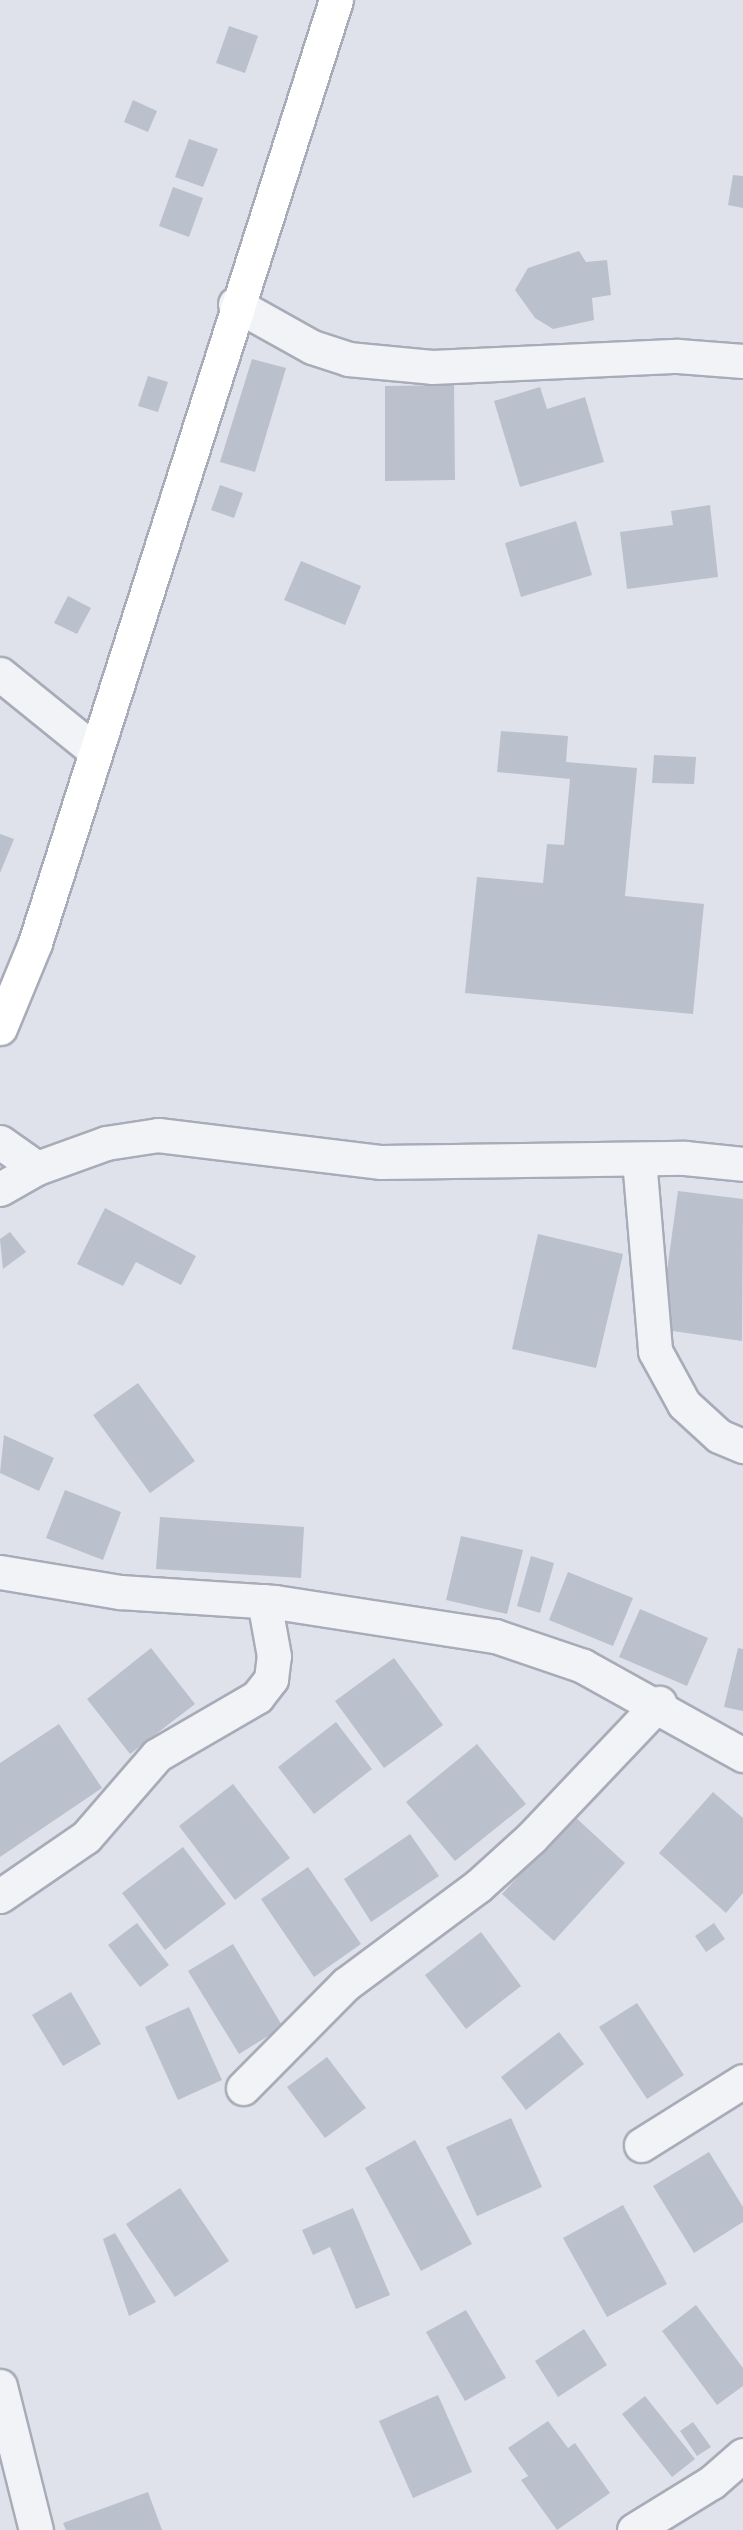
<!DOCTYPE html>
<style>
body{margin:0}
#map{position:relative;width:743px;height:2530px;overflow:hidden;background:#dfe2ea;font-family:"DejaVu Sans",sans-serif}
div>[style]{position:absolute}
.building>*{inset:0;background:#bbc0cd}
.roads{filter:drop-shadow(2px 0 #a8acb8) drop-shadow(-2px 0 #a8acb8) drop-shadow(0 2px #a8acb8) drop-shadow(0 -2px #a8acb8)}
.minor>*{height:33px;margin:-16.5px;padding:0 16.5px;transform-origin:16.5px;border-radius:16.5px;background:#f2f3f7}
.highway>*{height:33px;margin:-16.5px;padding:0 16.5px;transform-origin:16.5px;border-radius:16.5px;background:#fff}
span{translate:-50% -50%;white-space:nowrap;text-align:center;line-height:1.15;-webkit-text-stroke:5px #eef1f7;paint-order:stroke}
</style>
<div id="map">
<div class="building">
<div style="clip-path:polygon(229px 26px,258px 36px,245px 73px,216px 63px)"></div>
<div style="clip-path:polygon(133px 100px,157px 111px,148px 132px,124px 122px)"></div>
<div style="clip-path:polygon(189px 139px,218px 149px,203px 187px,175px 177px)"></div>
<div style="clip-path:polygon(733px 175px,743px 176px,743px 208px,728px 205px)"></div>
<div style="clip-path:polygon(173px 187px,203px 198px,189px 237px,159px 226px)"></div>
<div style="clip-path:polygon(579px 251px,586px 262px,607px 260px,611px 295px,592px 298px,594px 320px,553px 329px,535px 318px,515px 290px,528px 268px)"></div>
<div style="clip-path:polygon(252px 359px,286px 368px,255px 472px,220px 462px)"></div>
<div style="clip-path:polygon(148px 376px,168px 382px,158px 412px,138px 406px)"></div>
<div style="clip-path:polygon(454px 385px,455px 480px,385px 481px,385px 386px)"></div>
<div style="clip-path:polygon(540px 387px,547px 409px,585px 397px,604px 462px,520px 487px,494px 401px)"></div>
<div style="clip-path:polygon(220px 485px,243px 493px,234px 518px,211px 510px)"></div>
<div style="clip-path:polygon(710px 505px,718px 577px,627px 589px,620px 532px,673px 525px,671px 511px)"></div>
<div style="clip-path:polygon(576px 521px,592px 575px,521px 597px,505px 543px)"></div>
<div style="clip-path:polygon(301px 561px,361px 586px,345px 625px,284px 600px)"></div>
<div style="clip-path:polygon(68px 596px,91px 608px,77px 634px,54px 623px)"></div>
<div style="clip-path:polygon(501px 731px,568px 736px,566px 762px,637px 768px,625px 896px,704px 904px,693px 1014px,465px 993px,477px 877px,543px 883px,547px 844px,564px 845px,570px 779px,497px 772px)"></div>
<div style="clip-path:polygon(654px 755px,696px 757px,694px 784px,652px 783px)"></div>
<div style="clip-path:polygon(0 834px,14px 839px,0 873px)"></div>
<div style="clip-path:polygon(678px 1191px,743px 1199px,742px 1341px,659px 1329px)"></div>
<div style="clip-path:polygon(105px 1208px,196px 1256px,181px 1285px,136px 1262px,123px 1286px,77px 1264px)"></div>
<div style="clip-path:polygon(10px 1232px,26px 1252px,3px 1269px,0 1239px)"></div>
<div style="clip-path:polygon(538px 1234px,623px 1254px,596px 1368px,512px 1349px)"></div>
<div style="clip-path:polygon(138px 1383px,195px 1461px,150px 1493px,93px 1415px)"></div>
<div style="clip-path:polygon(4px 1435px,54px 1458px,39px 1491px,0 1473px)"></div>
<div style="clip-path:polygon(65px 1490px,121px 1512px,103px 1560px,46px 1538px)"></div>
<div style="clip-path:polygon(160px 1517px,304px 1527px,301px 1578px,156px 1569px)"></div>
<div style="clip-path:polygon(461px 1536px,523px 1550px,507px 1614px,446px 1600px)"></div>
<div style="clip-path:polygon(531px 1556px,554px 1563px,540px 1613px,517px 1606px)"></div>
<div style="clip-path:polygon(568px 1572px,633px 1598px,613px 1646px,549px 1620px)"></div>
<div style="clip-path:polygon(640px 1609px,708px 1638px,687px 1686px,619px 1657px)"></div>
<div style="clip-path:polygon(151px 1648px,195px 1704px,130px 1754px,87px 1699px)"></div>
<div style="clip-path:polygon(738px 1648px,743px 1649px,743px 1711px,724px 1707px)"></div>
<div style="clip-path:polygon(394px 1658px,443px 1725px,384px 1768px,335px 1701px)"></div>
<div style="clip-path:polygon(336px 1722px,372px 1769px,314px 1814px,278px 1767px)"></div>
<div style="clip-path:polygon(59px 1724px,102px 1788px,0 1857px,0 1763px)"></div>
<div style="clip-path:polygon(477px 1744px,526px 1804px,455px 1861px,406px 1802px)"></div>
<div style="clip-path:polygon(233px 1784px,290px 1858px,235px 1900px,179px 1826px)"></div>
<div style="clip-path:polygon(713px 1792px,743px 1818px,743px 1893px,726px 1913px,659px 1853px)"></div>
<div style="clip-path:polygon(574px 1816px,625px 1863px,554px 1941px,502px 1894px)"></div>
<div style="clip-path:polygon(410px 1834px,439px 1876px,371px 1922px,344px 1879px)"></div>
<div style="clip-path:polygon(183px 1847px,226px 1904px,165px 1950px,122px 1893px)"></div>
<div style="clip-path:polygon(308px 1867px,361px 1944px,314px 1977px,261px 1899px)"></div>
<div style="clip-path:polygon(137px 1923px,169px 1965px,140px 1987px,108px 1945px)"></div>
<div style="clip-path:polygon(714px 1923px,725px 1939px,706px 1952px,695px 1936px)"></div>
<div style="clip-path:polygon(481px 1932px,521px 1986px,466px 2029px,425px 1975px)"></div>
<div style="clip-path:polygon(233px 1944px,283px 2027px,239px 2054px,188px 1971px)"></div>
<div style="clip-path:polygon(71px 1992px,101px 2044px,63px 2066px,32px 2015px)"></div>
<div style="clip-path:polygon(637px 2003px,684px 2075px,647px 2099px,599px 2027px)"></div>
<div style="clip-path:polygon(189px 2007px,222px 2080px,178px 2100px,145px 2027px)"></div>
<div style="clip-path:polygon(559px 2032px,584px 2064px,526px 2110px,501px 2077px)"></div>
<div style="clip-path:polygon(327px 2057px,366px 2108px,325px 2138px,287px 2087px)"></div>
<div style="clip-path:polygon(511px 2118px,542px 2187px,477px 2216px,446px 2147px)"></div>
<div style="clip-path:polygon(415px 2140px,472px 2244px,421px 2271px,365px 2168px)"></div>
<div style="clip-path:polygon(709px 2152px,743px 2207px,743px 2222px,694px 2253px,653px 2186px)"></div>
<div style="clip-path:polygon(180px 2188px,229px 2261px,175px 2297px,126px 2224px)"></div>
<div style="clip-path:polygon(623px 2205px,667px 2284px,607px 2317px,563px 2238px)"></div>
<div style="clip-path:polygon(353px 2208px,390px 2295px,356px 2309px,330px 2247px,313px 2255px,302px 2230px)"></div>
<div style="clip-path:polygon(115px 2233px,156px 2302px,129px 2316px,103px 2239px)"></div>
<div style="clip-path:polygon(696px 2305px,743px 2368px,743px 2386px,717px 2405px,662px 2331px)"></div>
<div style="clip-path:polygon(466px 2310px,506px 2378px,465px 2401px,426px 2332px)"></div>
<div style="clip-path:polygon(584px 2329px,607px 2365px,558px 2397px,535px 2361px)"></div>
<div style="clip-path:polygon(438px 2395px,472px 2472px,413px 2498px,379px 2421px)"></div>
<div style="clip-path:polygon(645px 2396px,695px 2459px,672px 2477px,622px 2414px)"></div>
<div style="clip-path:polygon(548px 2421px,568px 2448px,575px 2443px,610px 2493px,557px 2530px,521px 2480px,528px 2476px,508px 2448px)"></div>
<div style="clip-path:polygon(693px 2422px,711px 2447px,697px 2456px,680px 2431px)"></div>
<div style="clip-path:polygon(148px 2492px,162px 2530px,66px 2530px,63px 2523px)"></div>
</div>
<div class="roads">
<div class="minor">
<div style="left:235px;top:304px;width:88px;rotate:29.2deg"></div>
<div style="left:312px;top:347px;width:38px;rotate:18deg"></div>
<div style="left:348px;top:359px;width:84px;rotate:5.4deg"></div>
<div style="left:432px;top:367px;width:246px;rotate:-2.6deg"></div>
<div style="left:678px;top:356px;width:65px;rotate:4.4deg"></div>
<div style="left:0;top:674px;width:122px;rotate:39deg"></div>
<div style="left:0;top:1142px;width:45px;rotate:35.1deg"></div>
<div style="left:639px;top:1159px;width:193px;rotate:85.2deg"></div>
<div style="left:655px;top:1351px;width:60px;rotate:61.3deg"></div>
<div style="left:684px;top:1404px;width:47px;rotate:42.4deg"></div>
<div style="left:719px;top:1436px;width:26px;rotate:23deg"></div>
<div style="left:0;top:1189px;width:43px;rotate:-29.6deg"></div>
<div style="left:37px;top:1168px;width:73px;rotate:-19.9deg"></div>
<div style="left:106px;top:1143px;width:53px;rotate:-8.7deg"></div>
<div style="left:158px;top:1135px;width:225px;rotate:6.9deg"></div>
<div style="left:381px;top:1162px;width:304px;rotate:-0.8deg"></div>
<div style="left:685px;top:1158px;width:58px;rotate:5.9deg"></div>
<div style="left:0;top:1572px;width:122px;rotate:9.5deg"></div>
<div style="left:120px;top:1592px;width:155px;rotate:3.7deg"></div>
<div style="left:275px;top:1602px;width:223px;rotate:8.8deg"></div>
<div style="left:495px;top:1636px;width:93px;rotate:18.8deg"></div>
<div style="left:583px;top:1666px;width:183px;rotate:29.1deg"></div>
<div style="left:0;top:1896px;width:104px;rotate:-34.5deg"></div>
<div style="left:86px;top:1837px;width:108px;rotate:-49.1deg"></div>
<div style="left:157px;top:1755px;width:116px;rotate:-30.1deg"></div>
<div style="left:257px;top:1697px;width:23px;rotate:-52deg"></div>
<div style="left:271px;top:1679px;width:23px;rotate:-83deg"></div>
<div style="left:274px;top:1656px;width:56px;rotate:-100.3deg"></div>
<div style="left:243px;top:2088px;width:146px;rotate:-45.3deg"></div>
<div style="left:346px;top:1984px;width:164px;rotate:-36.6deg"></div>
<div style="left:478px;top:1886px;width:73px;rotate:-42.2deg"></div>
<div style="left:532px;top:1837px;width:185px;rotate:-46.5deg"></div>
<div style="left:641px;top:2145px;width:120px;rotate:-32.1deg"></div>
<div style="left:0;top:2386px;width:148px;rotate:76deg"></div>
<div style="left:634px;top:2530px;width:92px;rotate:-31.6deg"></div>
<div style="left:712px;top:2482px;width:41px;rotate:-41.1deg"></div>
</div>
<div class="highway">
<div style="left:0;top:1028px;width:92px;rotate:-67.6deg"></div>
<div style="left:35px;top:943px;width:990px;rotate:-72.3deg"></div>
</div>
</div>
</div>
